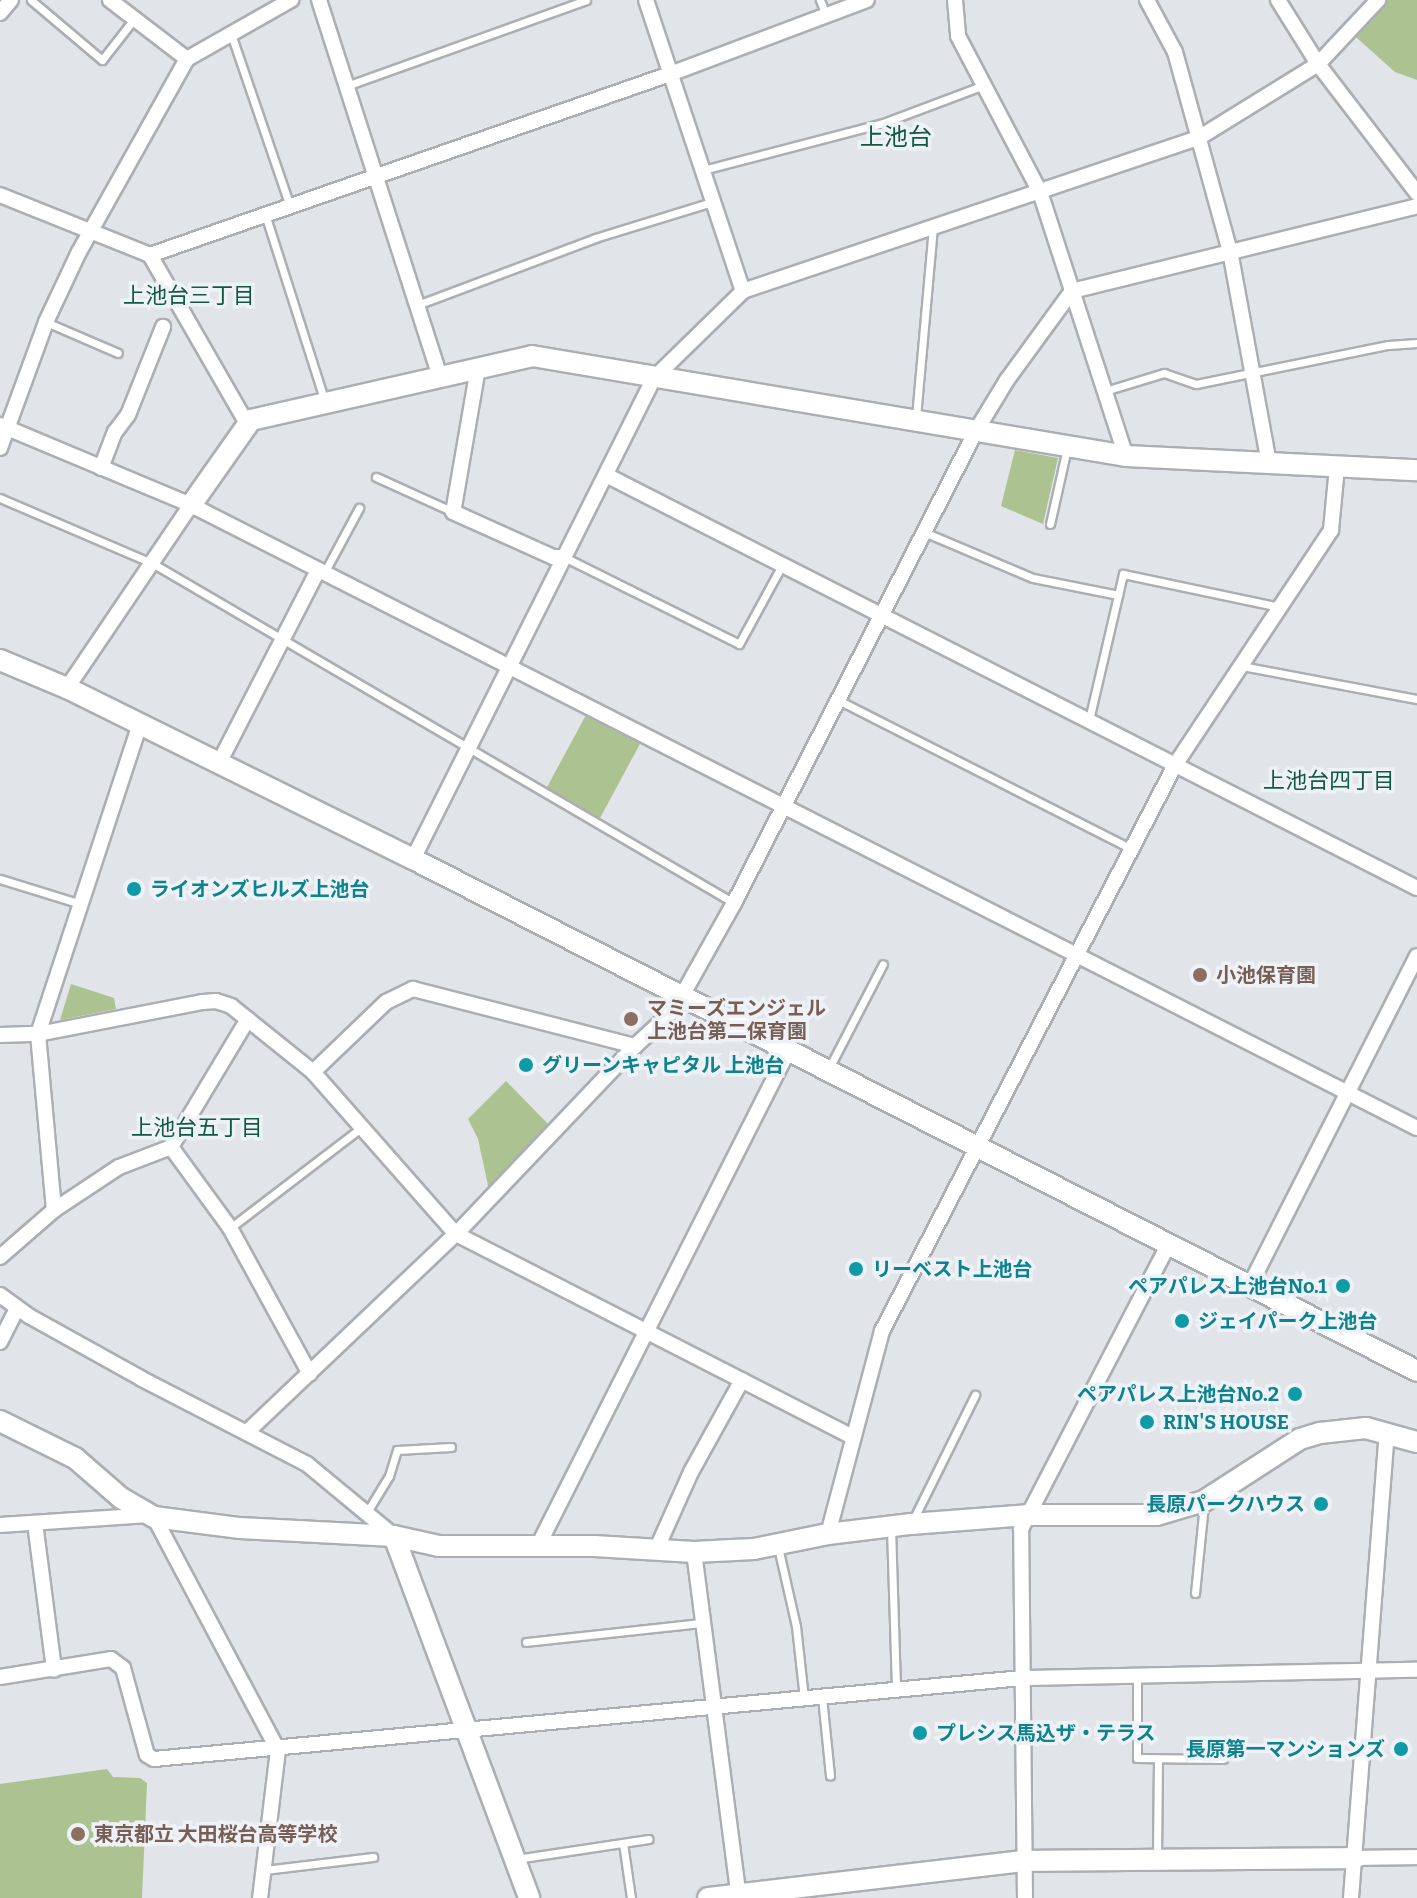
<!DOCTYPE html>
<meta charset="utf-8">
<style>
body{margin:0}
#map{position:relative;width:1417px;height:1898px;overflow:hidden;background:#e1e5e9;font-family:Bitter,"Noto Sans JP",serif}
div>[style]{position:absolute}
.green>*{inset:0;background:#acc391}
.roads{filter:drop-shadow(2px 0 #abafb3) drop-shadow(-2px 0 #abafb3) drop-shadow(0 2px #abafb3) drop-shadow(0 -2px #abafb3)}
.lane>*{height:7px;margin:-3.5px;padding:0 3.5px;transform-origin:3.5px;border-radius:3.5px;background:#fff}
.street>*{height:14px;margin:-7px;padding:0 7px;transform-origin:7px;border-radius:7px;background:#fff}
.secondary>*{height:20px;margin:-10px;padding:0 10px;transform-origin:10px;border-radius:10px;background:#fff}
.dots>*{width:22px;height:22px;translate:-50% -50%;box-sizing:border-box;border:4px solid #eef2f6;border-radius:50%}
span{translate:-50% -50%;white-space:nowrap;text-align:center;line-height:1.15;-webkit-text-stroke:7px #eef2f6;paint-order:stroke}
.culture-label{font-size:20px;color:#0d838f;font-weight:700}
.left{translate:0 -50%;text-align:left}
.right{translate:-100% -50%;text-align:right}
.education-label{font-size:20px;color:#785e54;font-weight:700}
.neighbourhood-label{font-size:22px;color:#115941}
.quarter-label{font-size:24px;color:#115941}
</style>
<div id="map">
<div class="green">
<div style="clip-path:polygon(1377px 0,1417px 0,1417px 80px,1395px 72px,1349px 31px)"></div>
<div style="clip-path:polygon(1015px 450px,1058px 458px,1043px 524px,1001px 506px)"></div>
<div style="clip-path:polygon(586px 715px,641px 742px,599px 820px,546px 789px)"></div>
<div style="clip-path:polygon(71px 984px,114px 998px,116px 1009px,60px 1020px)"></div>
<div style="clip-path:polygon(506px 1081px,549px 1125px,489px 1190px,478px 1139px,468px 1119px)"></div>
<div style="clip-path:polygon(107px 1769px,113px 1777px,140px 1778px,147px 1783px,142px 1898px,0 1898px,0 1784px)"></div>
</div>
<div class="roads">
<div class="lane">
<div style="left:31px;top:0;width:93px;rotate:40.2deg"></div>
<div style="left:102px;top:60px;width:52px;rotate:-52deg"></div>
<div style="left:820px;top:0;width:16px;rotate:68deg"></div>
<div style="left:231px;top:34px;width:182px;rotate:71.1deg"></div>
<div style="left:346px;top:86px;width:255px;rotate:-19.7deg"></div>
<div style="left:703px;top:170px;width:186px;rotate:-14.6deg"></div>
<div style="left:883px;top:123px;width:108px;rotate:-20.6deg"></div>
<div style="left:265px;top:214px;width:197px;rotate:72.3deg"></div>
<div style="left:417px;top:305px;width:190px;rotate:-20.6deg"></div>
<div style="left:595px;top:238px;width:122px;rotate:-17.1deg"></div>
<div style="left:46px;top:322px;width:78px;rotate:23.3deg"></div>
<div style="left:1105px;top:391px;width:62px;rotate:-17deg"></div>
<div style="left:1164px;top:373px;width:34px;rotate:19deg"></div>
<div style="left:1196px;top:384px;width:196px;rotate:-11.5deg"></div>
<div style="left:1388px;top:345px;width:29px;rotate:-4deg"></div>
<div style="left:916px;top:417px;width:190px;rotate:-84.9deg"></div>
<div style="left:376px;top:477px;width:85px;rotate:24.4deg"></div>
<div style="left:0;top:498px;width:165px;rotate:23.2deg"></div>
<div style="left:152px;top:563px;width:674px;rotate:30.29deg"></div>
<div style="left:1050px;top:524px;width:78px;rotate:-77.4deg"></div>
<div style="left:924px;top:532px;width:118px;rotate:22.9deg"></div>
<div style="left:1033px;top:578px;width:87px;rotate:11.3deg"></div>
<div style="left:564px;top:557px;width:195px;rotate:26.4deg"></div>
<div style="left:739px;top:644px;width:90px;rotate:-61.4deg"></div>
<div style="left:324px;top:573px;width:74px;rotate:-61.7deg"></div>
<div style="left:1242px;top:666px;width:178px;rotate:10.7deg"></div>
<div style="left:838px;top:700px;width:330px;rotate:26.9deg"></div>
<div style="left:1089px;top:720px;width:150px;rotate:-76.9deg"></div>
<div style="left:1123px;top:574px;width:159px;rotate:11.9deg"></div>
<div style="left:0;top:879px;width:85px;rotate:17.2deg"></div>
<div style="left:828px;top:1070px;width:119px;rotate:-62.6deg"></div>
<div style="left:230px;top:1228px;width:166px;rotate:-37.4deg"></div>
<div style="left:367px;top:1512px;width:42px;rotate:-58.6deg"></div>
<div style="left:389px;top:1476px;width:27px;rotate:-73deg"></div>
<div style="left:397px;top:1450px;width:54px;rotate:-3.2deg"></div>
<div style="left:912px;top:1522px;width:142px;rotate:-63.6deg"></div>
<div style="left:891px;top:1528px;width:162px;rotate:88.2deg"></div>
<div style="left:778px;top:1547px;width:81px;rotate:77.2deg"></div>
<div style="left:796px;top:1626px;width:72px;rotate:83.7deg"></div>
<div style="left:1195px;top:1593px;width:89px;rotate:-84.2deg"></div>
<div style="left:526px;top:1642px;width:177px;rotate:-6.2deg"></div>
<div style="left:1137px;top:1676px;width:82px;rotate:90deg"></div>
<div style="left:1137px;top:1758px;width:86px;rotate:0.7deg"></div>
<div style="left:822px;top:1697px;width:79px;rotate:84.2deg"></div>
<div style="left:623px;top:1843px;width:56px;rotate:81.7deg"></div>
<div style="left:1157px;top:1856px;width:97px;rotate:-89.4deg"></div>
<div style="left:516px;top:1859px;width:134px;rotate:-8.6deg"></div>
<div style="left:264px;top:1870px;width:110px;rotate:-6.8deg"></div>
</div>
<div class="street">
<div style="left:110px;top:0;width:97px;rotate:37.5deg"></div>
<div style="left:319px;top:0;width:395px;rotate:72.2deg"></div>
<div style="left:646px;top:0;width:307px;rotate:71.6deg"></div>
<div style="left:955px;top:0;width:36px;rotate:85deg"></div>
<div style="left:958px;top:36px;width:176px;rotate:62.3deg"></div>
<div style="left:1040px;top:192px;width:278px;rotate:72deg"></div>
<div style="left:1147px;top:0;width:59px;rotate:61.7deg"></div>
<div style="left:1175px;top:52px;width:206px;rotate:74.6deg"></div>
<div style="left:1230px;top:251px;width:217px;rotate:79.6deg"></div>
<div style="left:1278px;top:0;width:75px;rotate:58deg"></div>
<div style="left:1318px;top:64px;width:163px;rotate:52.5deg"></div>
<div style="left:0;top:13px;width:17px;rotate:-50deg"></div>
<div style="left:0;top:195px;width:162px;rotate:21.8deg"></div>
<div style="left:150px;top:255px;width:551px;rotate:-19.19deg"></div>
<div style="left:670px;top:74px;width:210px;rotate:-20.6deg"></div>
<div style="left:150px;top:255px;width:193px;rotate:60.1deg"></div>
<div style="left:478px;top:368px;width:146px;rotate:99.8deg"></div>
<div style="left:453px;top:512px;width:110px;rotate:24.2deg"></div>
<div style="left:553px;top:557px;width:11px"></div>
<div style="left:0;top:425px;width:207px;rotate:22.7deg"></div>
<div style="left:191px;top:505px;width:1375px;rotate:26.94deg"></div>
<div style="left:0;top:448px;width:134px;rotate:-69.9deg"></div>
<div style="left:46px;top:322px;width:77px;rotate:-64.8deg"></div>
<div style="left:79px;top:252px;width:221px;rotate:-60.8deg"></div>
<div style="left:187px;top:59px;width:120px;rotate:-29.6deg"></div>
<div style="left:101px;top:468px;width:39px;rotate:-69deg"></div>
<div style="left:115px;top:432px;width:21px;rotate:-53deg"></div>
<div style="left:128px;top:415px;width:95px;rotate:-68.3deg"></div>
<div style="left:606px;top:475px;width:910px;rotate:26.99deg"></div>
<div style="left:67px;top:688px;width:221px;rotate:-55.9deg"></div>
<div style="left:219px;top:763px;width:217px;rotate:-62.8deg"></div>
<div style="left:413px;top:859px;width:538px;rotate:-63.39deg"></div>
<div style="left:654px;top:378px;width:124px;rotate:-44.3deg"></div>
<div style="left:743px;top:291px;width:482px;rotate:-18.6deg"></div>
<div style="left:1200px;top:137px;width:139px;rotate:-31.7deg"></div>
<div style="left:1318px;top:64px;width:88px;rotate:-46.8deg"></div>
<div style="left:0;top:1035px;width:38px;rotate:-2deg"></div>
<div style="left:38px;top:1034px;width:168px;rotate:-11deg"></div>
<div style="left:203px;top:1002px;width:13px;rotate:-4deg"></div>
<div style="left:216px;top:1001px;width:16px;rotate:18deg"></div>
<div style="left:231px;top:1006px;width:105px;rotate:38.8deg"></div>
<div style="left:313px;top:1072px;width:216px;rotate:48.6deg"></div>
<div style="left:456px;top:1234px;width:444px;rotate:27.1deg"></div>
<div style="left:313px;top:1072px;width:101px;rotate:-43.8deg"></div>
<div style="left:386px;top:1002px;width:30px;rotate:-26deg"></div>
<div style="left:413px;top:989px;width:229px;rotate:14.4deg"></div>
<div style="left:171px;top:1147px;width:100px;rotate:53.9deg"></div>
<div style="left:230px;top:1228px;width:166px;rotate:61.3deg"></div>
<div style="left:54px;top:1210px;width:177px;rotate:-95.2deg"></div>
<div style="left:38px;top:1034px;width:326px;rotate:-71.8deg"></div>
<div style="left:0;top:1257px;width:72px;rotate:-41deg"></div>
<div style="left:54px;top:1210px;width:78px;rotate:-33.5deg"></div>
<div style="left:119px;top:1167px;width:56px;rotate:-21deg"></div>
<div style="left:171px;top:1147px;width:149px;rotate:-59deg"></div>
<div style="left:1249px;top:1287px;width:371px;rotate:-63.1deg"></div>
<div style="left:0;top:1295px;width:36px;rotate:36deg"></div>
<div style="left:29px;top:1316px;width:129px;rotate:29.1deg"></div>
<div style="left:142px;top:1379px;width:186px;rotate:27.3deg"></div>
<div style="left:307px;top:1464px;width:113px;rotate:39.6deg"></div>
<div style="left:0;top:1342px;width:38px;rotate:-63deg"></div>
<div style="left:247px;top:1432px;width:288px;rotate:-43.5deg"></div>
<div style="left:456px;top:1234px;width:260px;rotate:-46.4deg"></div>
<div style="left:635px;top:1046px;width:53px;rotate:-42.7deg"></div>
<div style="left:674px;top:1010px;width:123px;rotate:-60.7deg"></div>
<div style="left:734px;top:903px;width:530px;rotate:-62.86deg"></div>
<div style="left:976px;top:431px;width:60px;rotate:-58.7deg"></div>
<div style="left:1007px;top:380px;width:110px;rotate:-53.9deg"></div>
<div style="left:1072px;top:291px;width:355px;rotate:-13.8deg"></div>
<div style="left:154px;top:1517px;width:264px;rotate:62deg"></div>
<div style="left:278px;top:1750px;width:149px;rotate:96.9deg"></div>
<div style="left:35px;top:1523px;width:148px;rotate:82.6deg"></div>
<div style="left:0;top:1525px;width:149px;rotate:-3.8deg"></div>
<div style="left:828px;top:1534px;width:210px;rotate:-75.1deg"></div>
<div style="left:882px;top:1331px;width:637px;rotate:-62.63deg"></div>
<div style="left:1175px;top:765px;width:282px;rotate:-56.4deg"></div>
<div style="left:1331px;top:530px;width:63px;rotate:-84.6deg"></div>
<div style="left:538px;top:1546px;width:555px;rotate:-63.2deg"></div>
<div style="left:657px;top:1548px;width:83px;rotate:-65.9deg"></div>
<div style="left:691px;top:1472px;width:105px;rotate:-61deg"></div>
<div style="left:694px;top:1552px;width:349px;rotate:82.6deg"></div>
<div style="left:0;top:1677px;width:112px;rotate:-9.2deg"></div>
<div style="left:111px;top:1659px;width:15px;rotate:37deg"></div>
<div style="left:123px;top:1668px;width:90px;rotate:74.6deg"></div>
<div style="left:147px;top:1755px;width:8px;rotate:30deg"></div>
<div style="left:154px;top:1759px;width:873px;rotate:-5.33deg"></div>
<div style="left:1023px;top:1678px;width:394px;rotate:-1.2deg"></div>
<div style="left:1355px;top:1858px;width:62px;rotate:-0.9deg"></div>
<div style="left:1025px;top:1898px;width:369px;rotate:-90.6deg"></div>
<div style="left:1021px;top:1529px;width:321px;rotate:-62.6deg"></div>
<div style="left:1351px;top:1898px;width:465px;rotate:-85.6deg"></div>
</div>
<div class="secondary">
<div style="left:191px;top:505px;width:104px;rotate:-54.8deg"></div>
<div style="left:251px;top:420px;width:288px;rotate:-12.8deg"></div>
<div style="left:532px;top:356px;width:602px;rotate:9.56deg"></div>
<div style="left:1126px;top:456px;width:291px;rotate:2.8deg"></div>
<div style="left:0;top:660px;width:73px;rotate:22.7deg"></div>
<div style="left:67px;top:688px;width:386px;rotate:26.3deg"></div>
<div style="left:413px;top:859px;width:1127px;rotate:27.02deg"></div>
<div style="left:0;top:1421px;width:84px;rotate:26.3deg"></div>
<div style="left:75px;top:1458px;width:61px;rotate:41deg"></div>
<div style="left:121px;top:1498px;width:38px;rotate:30deg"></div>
<div style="left:154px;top:1517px;width:87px;rotate:7.3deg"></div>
<div style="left:240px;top:1528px;width:154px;rotate:3deg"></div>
<div style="left:394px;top:1536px;width:46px;rotate:12.5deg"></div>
<div style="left:439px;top:1546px;width:155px"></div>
<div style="left:594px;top:1546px;width:100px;rotate:3.4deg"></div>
<div style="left:694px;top:1552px;width:60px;rotate:-2.9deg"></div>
<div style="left:754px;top:1549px;width:76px;rotate:-11.5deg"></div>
<div style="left:828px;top:1534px;width:84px;rotate:-6.9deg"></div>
<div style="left:911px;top:1524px;width:116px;rotate:-4.4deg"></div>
<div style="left:1027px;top:1515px;width:130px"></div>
<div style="left:1157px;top:1515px;width:49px;rotate:-16.6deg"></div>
<div style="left:1204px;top:1501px;width:114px;rotate:-32.9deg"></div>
<div style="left:1300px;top:1439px;width:21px;rotate:-17deg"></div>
<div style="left:1320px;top:1433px;width:46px;rotate:-6.2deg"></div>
<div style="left:1366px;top:1428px;width:53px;rotate:15.4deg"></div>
<div style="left:394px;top:1536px;width:386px;rotate:69.5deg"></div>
<div style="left:708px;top:1898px;width:318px;rotate:-6.7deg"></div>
<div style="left:1024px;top:1861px;width:331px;rotate:-0.5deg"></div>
</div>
</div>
<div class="dots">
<div style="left:134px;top:889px;background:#0f9aa8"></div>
<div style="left:1200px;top:975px;background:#8d6e63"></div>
<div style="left:631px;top:1019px;background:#8d6e63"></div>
<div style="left:526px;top:1065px;background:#0f9aa8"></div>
<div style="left:856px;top:1269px;background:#0f9aa8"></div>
<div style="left:1343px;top:1286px;background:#0f9aa8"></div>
<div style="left:1182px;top:1321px;background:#0f9aa8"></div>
<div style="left:1295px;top:1394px;background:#0f9aa8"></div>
<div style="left:1147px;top:1422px;background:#0f9aa8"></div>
<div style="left:1321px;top:1504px;background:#0f9aa8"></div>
<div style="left:920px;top:1733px;background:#0f9aa8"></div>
<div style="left:1401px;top:1749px;background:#0f9aa8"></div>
<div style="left:78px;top:1834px;background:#8d6e63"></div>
</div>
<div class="culture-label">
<span class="left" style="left:150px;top:889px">ライオンズヒルズ上池台</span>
<span class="left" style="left:542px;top:1065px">グリーンキャピタル 上池台</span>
<span class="left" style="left:872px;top:1269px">リーベスト上池台</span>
<span class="right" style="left:1327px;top:1286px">ペアパレス上池台No.1</span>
<span class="left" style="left:1198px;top:1321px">ジェイパーク上池台</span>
<span class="right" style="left:1279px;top:1394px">ペアパレス上池台No.2</span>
<span class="left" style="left:1163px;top:1422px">RIN'S HOUSE</span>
<span class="right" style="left:1305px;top:1504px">長原パークハウス</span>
<span class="left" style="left:936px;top:1733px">プレシス馬込ザ・テラス</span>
<span class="right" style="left:1385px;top:1749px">長原第一マンションズ</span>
</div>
<div class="education-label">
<span class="left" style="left:1216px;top:975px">小池保育園</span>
<span class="left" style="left:647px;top:1020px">マミーズエンジェル<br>上池台第二保育園</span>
<span class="left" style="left:94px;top:1834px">東京都立 大田桜台高等学校</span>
</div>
<div class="neighbourhood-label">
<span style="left:189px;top:296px">上池台三丁目</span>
<span style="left:1329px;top:781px">上池台四丁目</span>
<span style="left:197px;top:1128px">上池台五丁目</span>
</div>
<div class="quarter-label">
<span style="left:896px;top:138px">上池台</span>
</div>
</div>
